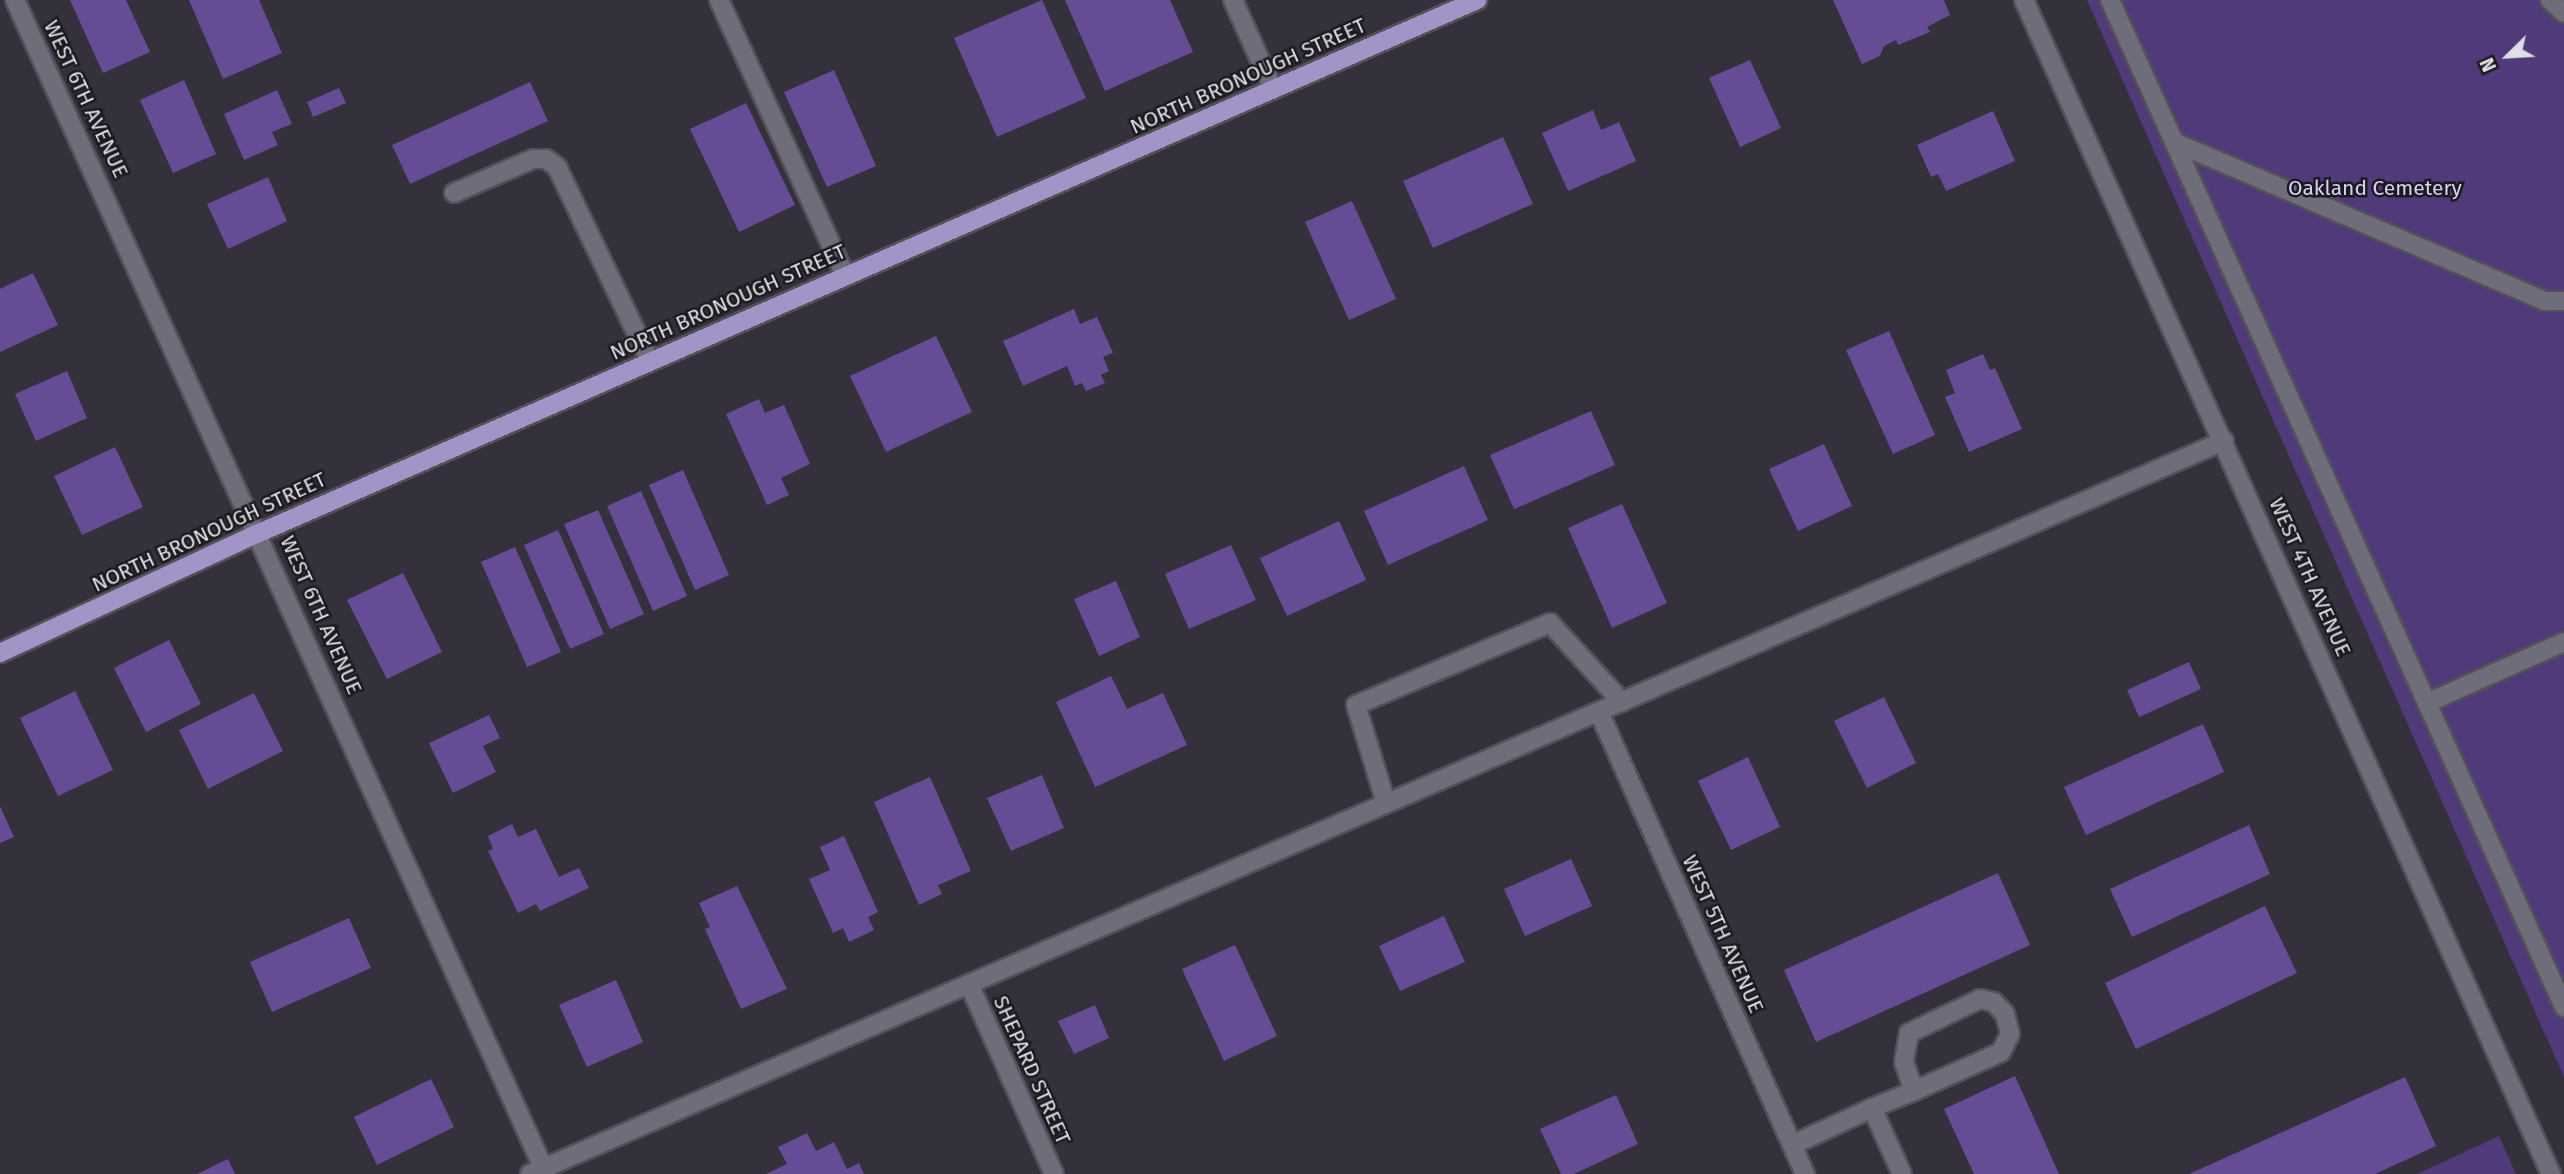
<!DOCTYPE html>
<style>
body{margin:0}
#map{position:relative;width:2564px;height:1174px;overflow:hidden;background:#34313c;font-family:"Fira Sans",sans-serif}
div>[style]{position:absolute}
.green>*{inset:0;background:#503a7a}
.building>*{inset:0;background:#654c95}
.roads{filter:drop-shadow(2px 0 #53505a) drop-shadow(-2px 0 #53505a) drop-shadow(0 2px #53505a) drop-shadow(0 -2px #53505a)}
.minor>*{height:18px;margin:-9px;padding:0 9px;transform-origin:9px;border-radius:9px;background:#706d7a}
.major>*{height:18px;margin:-9px;padding:0 9px;transform-origin:9px;border-radius:9px;background:#a294c6}
span{translate:-50% -50%;white-space:nowrap;text-align:center;line-height:1.15;-webkit-text-stroke:5px #1b1a1f;paint-order:stroke}
.street-label{font-size:21px;color:#e1dfe6}
.park-label{font-size:21px;color:#dbcff9}
.north{position:absolute;left:2473px;top:21px;width:70px;height:70px;-webkit-text-stroke:5px #1b1a1f;paint-order:stroke;rotate:246deg;font-size:19px;font-weight:700;line-height:28px;text-align:center;color:#e1dfe6}
.north::after{content:'';display:block;margin:auto;width:24px;height:32px;background:#e1dfe6;clip-path:polygon(50% 0,100% 100%,50% 72%,0 100%)}
</style>
<div id="map">
<div class="green">
<div style="clip-path:polygon(2087px 0,2564px 0,2564px 1077px)"></div>
<div style="clip-path:polygon(2499px 1136px,2516px 1174px,2417px 1174px)"></div>
</div>
<div class="building">
<div style="clip-path:polygon(70px 0,126px 0,150px 52px,103px 73px)"></div>
<div style="clip-path:polygon(189px 0,259px 0,282px 53px,223px 79px)"></div>
<div style="clip-path:polygon(1042px 0,1086px 98px,997px 137px,954px 38px)"></div>
<div style="clip-path:polygon(1065px 0,1170px 0,1193px 52px,1105px 91px)"></div>
<div style="clip-path:polygon(1833px 0,1944px 0,1950px 15px,1927px 27px,1930px 32px,1898px 45px,1896px 40px,1884px 46px,1880px 56px,1862px 64px)"></div>
<div style="clip-path:polygon(1750px 60px,1781px 128px,1740px 147px,1709px 78px)"></div>
<div style="clip-path:polygon(834px 70px,876px 166px,827px 187px,784px 92px)"></div>
<div style="clip-path:polygon(184px 80px,216px 154px,173px 173px,140px 100px)"></div>
<div style="clip-path:polygon(530px 82px,548px 121px,410px 184px,392px 145px)"></div>
<div style="clip-path:polygon(339px 88px,346px 103px,313px 117px,307px 102px)"></div>
<div style="clip-path:polygon(277px 90px,292px 124px,272px 132px,278px 145px,244px 160px,224px 114px)"></div>
<div style="clip-path:polygon(746px 103px,795px 205px,739px 232px,690px 129px)"></div>
<div style="clip-path:polygon(1593px 110px,1601px 130px,1619px 122px,1636px 161px,1568px 191px,1542px 133px)"></div>
<div style="clip-path:polygon(1993px 111px,2015px 161px,1946px 191px,1938px 174px,1931px 177px,1917px 145px)"></div>
<div style="clip-path:polygon(1503px 137px,1533px 204px,1433px 248px,1403px 181px)"></div>
<div style="clip-path:polygon(268px 177px,287px 221px,228px 249px,207px 204px)"></div>
<div style="clip-path:polygon(1352px 201px,1396px 299px,1349px 320px,1305px 222px)"></div>
<div style="clip-path:polygon(33px 273px,58px 325px,0 352px,0 289px)"></div>
<div style="clip-path:polygon(1074px 309px,1080px 324px,1097px 317px,1113px 353px,1103px 357px,1109px 371px,1101px 375px,1105px 383px,1086px 391px,1082px 383px,1075px 386px,1067px 366px,1023px 386px,1003px 341px)"></div>
<div style="clip-path:polygon(1889px 331px,1935px 435px,1893px 454px,1846px 350px)"></div>
<div style="clip-path:polygon(936px 336px,972px 412px,886px 452px,850px 376px)"></div>
<div style="clip-path:polygon(1983px 354px,1990px 370px,1995px 368px,2022px 429px,1969px 452px,1945px 397px,1955px 393px,1946px 370px)"></div>
<div style="clip-path:polygon(67px 371px,87px 418px,36px 441px,15px 394px)"></div>
<div style="clip-path:polygon(759px 399px,765px 413px,784px 405px,810px 464px,781px 478px,789px 495px,767px 505px,726px 414px)"></div>
<div style="clip-path:polygon(1591px 411px,1615px 465px,1514px 509px,1490px 455px)"></div>
<div style="clip-path:polygon(1824px 444px,1852px 506px,1798px 531px,1769px 469px)"></div>
<div style="clip-path:polygon(115px 447px,143px 507px,82px 535px,54px 476px)"></div>
<div style="clip-path:polygon(1464px 466px,1488px 520px,1388px 565px,1364px 511px)"></div>
<div style="clip-path:polygon(683px 470px,729px 575px,695px 590px,649px 485px)"></div>
<div style="clip-path:polygon(641px 491px,687px 596px,653px 611px,607px 506px)"></div>
<div style="clip-path:polygon(1622px 504px,1667px 603px,1612px 628px,1568px 528px)"></div>
<div style="clip-path:polygon(598px 510px,644px 614px,610px 629px,564px 524px)"></div>
<div style="clip-path:polygon(1339px 521px,1366px 580px,1287px 616px,1260px 558px)"></div>
<div style="clip-path:polygon(558px 530px,604px 634px,570px 649px,524px 545px)"></div>
<div style="clip-path:polygon(1231px 545px,1256px 600px,1189px 629px,1165px 574px)"></div>
<div style="clip-path:polygon(515px 547px,561px 652px,527px 667px,481px 562px)"></div>
<div style="clip-path:polygon(403px 573px,442px 652px,387px 679px,347px 600px)"></div>
<div style="clip-path:polygon(1116px 581px,1140px 637px,1099px 656px,1074px 599px)"></div>
<div style="clip-path:polygon(169px 640px,201px 704px,146px 732px,114px 668px)"></div>
<div style="clip-path:polygon(2189px 662px,2201px 689px,2139px 717px,2127px 690px)"></div>
<div style="clip-path:polygon(1111px 676px,1127px 709px,1163px 693px,1187px 745px,1095px 787px,1056px 702px)"></div>
<div style="clip-path:polygon(75px 691px,113px 770px,58px 796px,20px 718px)"></div>
<div style="clip-path:polygon(254px 693px,283px 751px,208px 789px,179px 730px)"></div>
<div style="clip-path:polygon(1884px 697px,1916px 763px,1867px 788px,1834px 721px)"></div>
<div style="clip-path:polygon(489px 715px,500px 738px,483px 746px,496px 772px,453px 793px,429px 743px)"></div>
<div style="clip-path:polygon(2203px 724px,2224px 772px,2086px 835px,2064px 787px)"></div>
<div style="clip-path:polygon(1748px 757px,1780px 827px,1731px 850px,1698px 781px)"></div>
<div style="clip-path:polygon(1042px 775px,1064px 828px,1011px 851px,987px 798px)"></div>
<div style="clip-path:polygon(930px 777px,971px 871px,938px 885px,942px 894px,919px 905px,874px 802px)"></div>
<div style="clip-path:polygon(0 806px,14px 837px,0 843px)"></div>
<div style="clip-path:polygon(512px 824px,518px 837px,536px 829px,559px 877px,579px 868px,589px 888px,540px 911px,536px 904px,518px 913px,488px 851px,493px 849px,488px 836px)"></div>
<div style="clip-path:polygon(2249px 825px,2270px 874px,2132px 937px,2110px 889px)"></div>
<div style="clip-path:polygon(844px 836px,878px 912px,868px 917px,874px 930px,849px 942px,843px 928px,833px 933px,809px 879px,830px 870px,820px 847px)"></div>
<div style="clip-path:polygon(1571px 859px,1592px 906px,1525px 936px,1504px 889px)"></div>
<div style="clip-path:polygon(1998px 873px,2030px 945px,1816px 1042px,1784px 970px)"></div>
<div style="clip-path:polygon(737px 886px,787px 989px,741px 1009px,705px 929px,710px 927px,699px 903px)"></div>
<div style="clip-path:polygon(2265px 906px,2297px 973px,2136px 1049px,2105px 983px)"></div>
<div style="clip-path:polygon(1444px 916px,1465px 962px,1400px 991px,1379px 946px)"></div>
<div style="clip-path:polygon(349px 918px,371px 968px,272px 1012px,250px 962px)"></div>
<div style="clip-path:polygon(1235px 945px,1277px 1036px,1224px 1061px,1182px 969px)"></div>
<div style="clip-path:polygon(616px 980px,643px 1042px,587px 1067px,559px 1005px)"></div>
<div style="clip-path:polygon(1095px 1005px,1109px 1038px,1074px 1054px,1058px 1021px)"></div>
<div style="clip-path:polygon(2015px 1076px,2059px 1174px,1974px 1174px,1944px 1109px)"></div>
<div style="clip-path:polygon(2405px 1077px,2436px 1146px,2375px 1174px,2189px 1174px)"></div>
<div style="clip-path:polygon(431px 1079px,454px 1127px,377px 1165px,354px 1117px)"></div>
<div style="clip-path:polygon(1616px 1095px,1638px 1144px,1574px 1174px,1561px 1174px,1540px 1129px)"></div>
<div style="clip-path:polygon(807px 1133px,816px 1151px,834px 1142px,847px 1169px,859px 1163px,864px 1174px,766px 1174px,787px 1164px,778px 1147px)"></div>
<div style="clip-path:polygon(228px 1159px,235px 1174px,197px 1174px)"></div>
</div>
<div class="roads">
<div class="minor">
<div style="left:15px;top:0;width:1289px;rotate:65.66deg"></div>
<div style="left:719px;top:0;width:302px;rotate:65.4deg"></div>
<div style="left:1233px;top:0;width:98px;rotate:65.8deg"></div>
<div style="left:2024px;top:0;width:1287px;rotate:65.83deg"></div>
<div style="left:2110px;top:0;width:1105px;rotate:65.73deg"></div>
<div style="left:2550px;top:0;width:19px;rotate:43deg"></div>
<div style="left:2174px;top:142px;width:404px;rotate:23.2deg"></div>
<div style="left:2545px;top:301px;width:19px"></div>
<div style="left:454px;top:193px;width:86px;rotate:-23.3deg"></div>
<div style="left:533px;top:159px;width:13px"></div>
<div style="left:546px;top:159px;width:14px;rotate:36deg"></div>
<div style="left:557px;top:167px;width:215px;rotate:64.4deg"></div>
<div style="left:2427px;top:703px;width:150px;rotate:-24deg"></div>
<div style="left:1599px;top:712px;width:506px;rotate:65.97deg"></div>
<div style="left:1386px;top:803px;width:102px;rotate:-107deg"></div>
<div style="left:1356px;top:705px;width:211px;rotate:-22.9deg"></div>
<div style="left:1550px;top:623px;width:107px;rotate:47.7deg"></div>
<div style="left:969px;top:984px;width:208px;rotate:65.9deg"></div>
<div style="left:1872px;top:1108px;width:45px;rotate:-22deg"></div>
<div style="left:1914px;top:1091px;width:95px;rotate:-24.1deg"></div>
<div style="left:2001px;top:1052px;width:20px;rotate:-63deg"></div>
<div style="left:2010px;top:1034px;width:21px;rotate:-104deg"></div>
<div style="left:2005px;top:1014px;width:16px;rotate:-133deg"></div>
<div style="left:1994px;top:1002px;width:14px;rotate:-168deg"></div>
<div style="left:1980px;top:999px;width:79px;rotate:154.4deg"></div>
<div style="left:1909px;top:1033px;width:29px;rotate:100deg"></div>
<div style="left:1904px;top:1062px;width:31px;rotate:71deg"></div>
<div style="left:1792px;top:1145px;width:88px;rotate:-24.8deg"></div>
<div style="left:1872px;top:1108px;width:72px;rotate:65.6deg"></div>
<div style="left:530px;top:1174px;width:1846px;rotate:-23.4deg"></div>
</div>
<div class="major">
<div style="left:0;top:653px;width:285px;rotate:-24.9deg"></div>
<div style="left:259px;top:533px;width:1330px;rotate:-23.63deg"></div>
</div>
</div>
<div class="street-label">
<span style="left:1248px;top:76px;rotate:-24deg">NORTH BRONOUGH STREET</span>
<span style="left:86px;top:99px;rotate:65deg">WEST 6TH AVENUE</span>
<span style="left:728px;top:302px;rotate:-24deg">NORTH BRONOUGH STREET</span>
<span style="left:209px;top:532px;rotate:-25deg">NORTH BRONOUGH STREET</span>
<span style="left:2310px;top:577px;rotate:66deg">WEST 4TH AVENUE</span>
<span style="left:321px;top:615px;rotate:66deg">WEST 6TH AVENUE</span>
<span style="left:1723px;top:934px;rotate:66deg">WEST 5TH AVENUE</span>
<span style="left:1032px;top:1070px;rotate:66deg">SHEPARD STREET</span>
</div>
<div class="park-label">
<span style="left:2375px;top:188px">Oakland Cemetery</span>
</div>
<div class="north">N</div>
</div>
